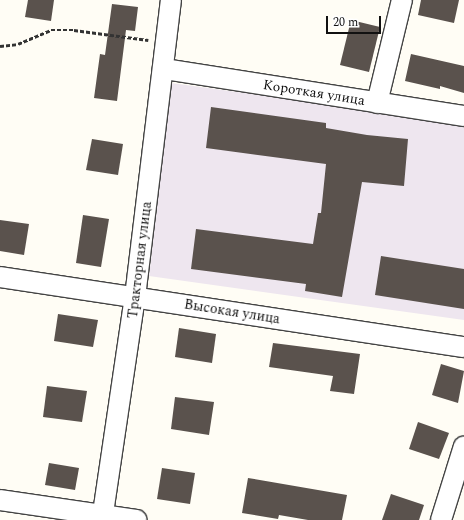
<!DOCTYPE html>
<meta charset="utf-8">
<style>
body{margin:0}
#map{position:relative;width:464px;height:520px;overflow:hidden;background:#fffdf5;font-family:Spectral,serif}
div>[style]{position:absolute}
.industrial>*{inset:0;background:#eee6ef}
.building>*{inset:0;background:#5a524d}
.path>*{height:2.5px;margin-top:-1.25px;transform-origin:0;background:repeating-linear-gradient(90deg,#333 0 4px,transparent 0 6px)}
.roads{filter:drop-shadow(1px 0 #444) drop-shadow(-1px 0 #444) drop-shadow(0 1px #444) drop-shadow(0 -1px #444)}
.minor>*{height:20px;margin:-10px;padding:0 10px;transform-origin:10px;border-radius:10px;background:#fff}
span{translate:-50% -50%;white-space:nowrap;text-align:center;line-height:1.15;-webkit-text-stroke:4px #fff;paint-order:stroke}
.street-label{font-size:14px;color:#111}
.scale{position:absolute;left:326px;top:16px;width:55px;height:18px;box-sizing:border-box;border:2px solid #111;border-top:0;padding-left:5px;font-size:12px;line-height:14px;white-space:nowrap;color:#111;-webkit-text-stroke:3px #fff;paint-order:stroke}
</style>
<div id="map">
<div class="industrial">
<div style="clip-path:polygon(171px 83px,464px 123px,464px 320px,149px 276px)"></div>
</div>
<div class="building">
<div style="clip-path:polygon(28px 0,54px 0,51px 21px,25px 17px)"></div>
<div style="clip-path:polygon(421px 0,459px 0,454px 23px,418px 15px)"></div>
<div style="clip-path:polygon(112px 4px,138px 7px,135px 31px,126px 30px,117px 101px,94px 98px,100px 54px,105px 55px)"></div>
<div style="clip-path:polygon(351px 20px,380px 27px,369px 72px,340px 65px)"></div>
<div style="clip-path:polygon(411px 54px,464px 66px,464px 93px,440px 86px,440px 89px,405px 81px)"></div>
<div style="clip-path:polygon(211px 107px,326px 123px,326px 128px,367px 135px,408px 139px,404px 186px,362px 182px,342px 297px,305px 291px,306px 284px,191px 269px,196px 229px,313px 244px,318px 213px,321px 213px,326px 164px,206px 148px)"></div>
<div style="clip-path:polygon(92px 139px,123px 144px,118px 175px,86px 170px)"></div>
<div style="clip-path:polygon(83px 215px,109px 219px,101px 267px,76px 263px)"></div>
<div style="clip-path:polygon(0 220px,29px 224px,24px 255px,0 251px)"></div>
<div style="clip-path:polygon(381px 256px,464px 269px,464px 309px,375px 295px)"></div>
<div style="clip-path:polygon(58px 314px,98px 320px,93px 347px,54px 341px)"></div>
<div style="clip-path:polygon(179px 328px,216px 334px,212px 363px,175px 357px)"></div>
<div style="clip-path:polygon(273px 343px,360px 354px,354px 394px,330px 391px,333px 376px,269px 367px)"></div>
<div style="clip-path:polygon(441px 364px,464px 371px,458px 403px,432px 395px)"></div>
<div style="clip-path:polygon(47px 386px,87px 391px,82px 422px,43px 417px)"></div>
<div style="clip-path:polygon(175px 397px,214px 402px,209px 435px,171px 429px)"></div>
<div style="clip-path:polygon(418px 422px,449px 433px,439px 459px,409px 449px)"></div>
<div style="clip-path:polygon(49px 463px,79px 468px,75px 490px,45px 485px)"></div>
<div style="clip-path:polygon(162px 468px,195px 473px,190px 504px,157px 499px)"></div>
<div style="clip-path:polygon(248px 478px,347px 495px,342px 520px,308px 520px,279px 515px,278px 519px,242px 513px)"></div>
<div style="clip-path:polygon(391px 494px,424px 505px,419px 520px,382px 520px)"></div>
</div>
<div class="path">
<div style="left:0;top:46px;width:18px;rotate:-6deg"></div>
<div style="left:18px;top:44px;width:36px;rotate:-23deg"></div>
<div style="left:51px;top:30px;width:23px"></div>
<div style="left:74px;top:30px;width:75px;rotate:7.7deg"></div>
</div>
<div class="roads">
<div class="minor">
<div style="left:164px;top:69px;width:304px;rotate:8.9deg"></div>
<div style="left:377px;top:103px;width:106px;rotate:-76.4deg"></div>
<div style="left:0;top:277px;width:469px;rotate:8.6deg"></div>
<div style="left:0;top:500px;width:138px;rotate:8.3deg"></div>
<div style="left:102px;top:520px;width:225px;rotate:-81.6deg"></div>
<div style="left:135px;top:297px;width:299px;rotate:-83.1deg"></div>
<div style="left:441px;top:520px;width:77px;rotate:-72.7deg"></div>
</div>
</div>
<div class="street-label">
<span style="left:314px;top:93px;rotate:9deg">Короткая улица</span>
<span style="left:140px;top:260px;rotate:-83deg">Тракторная улица</span>
<span style="left:232px;top:312px;rotate:9deg">Высокая улица</span>
</div>
<div class="scale">20 m</div>
</div>
